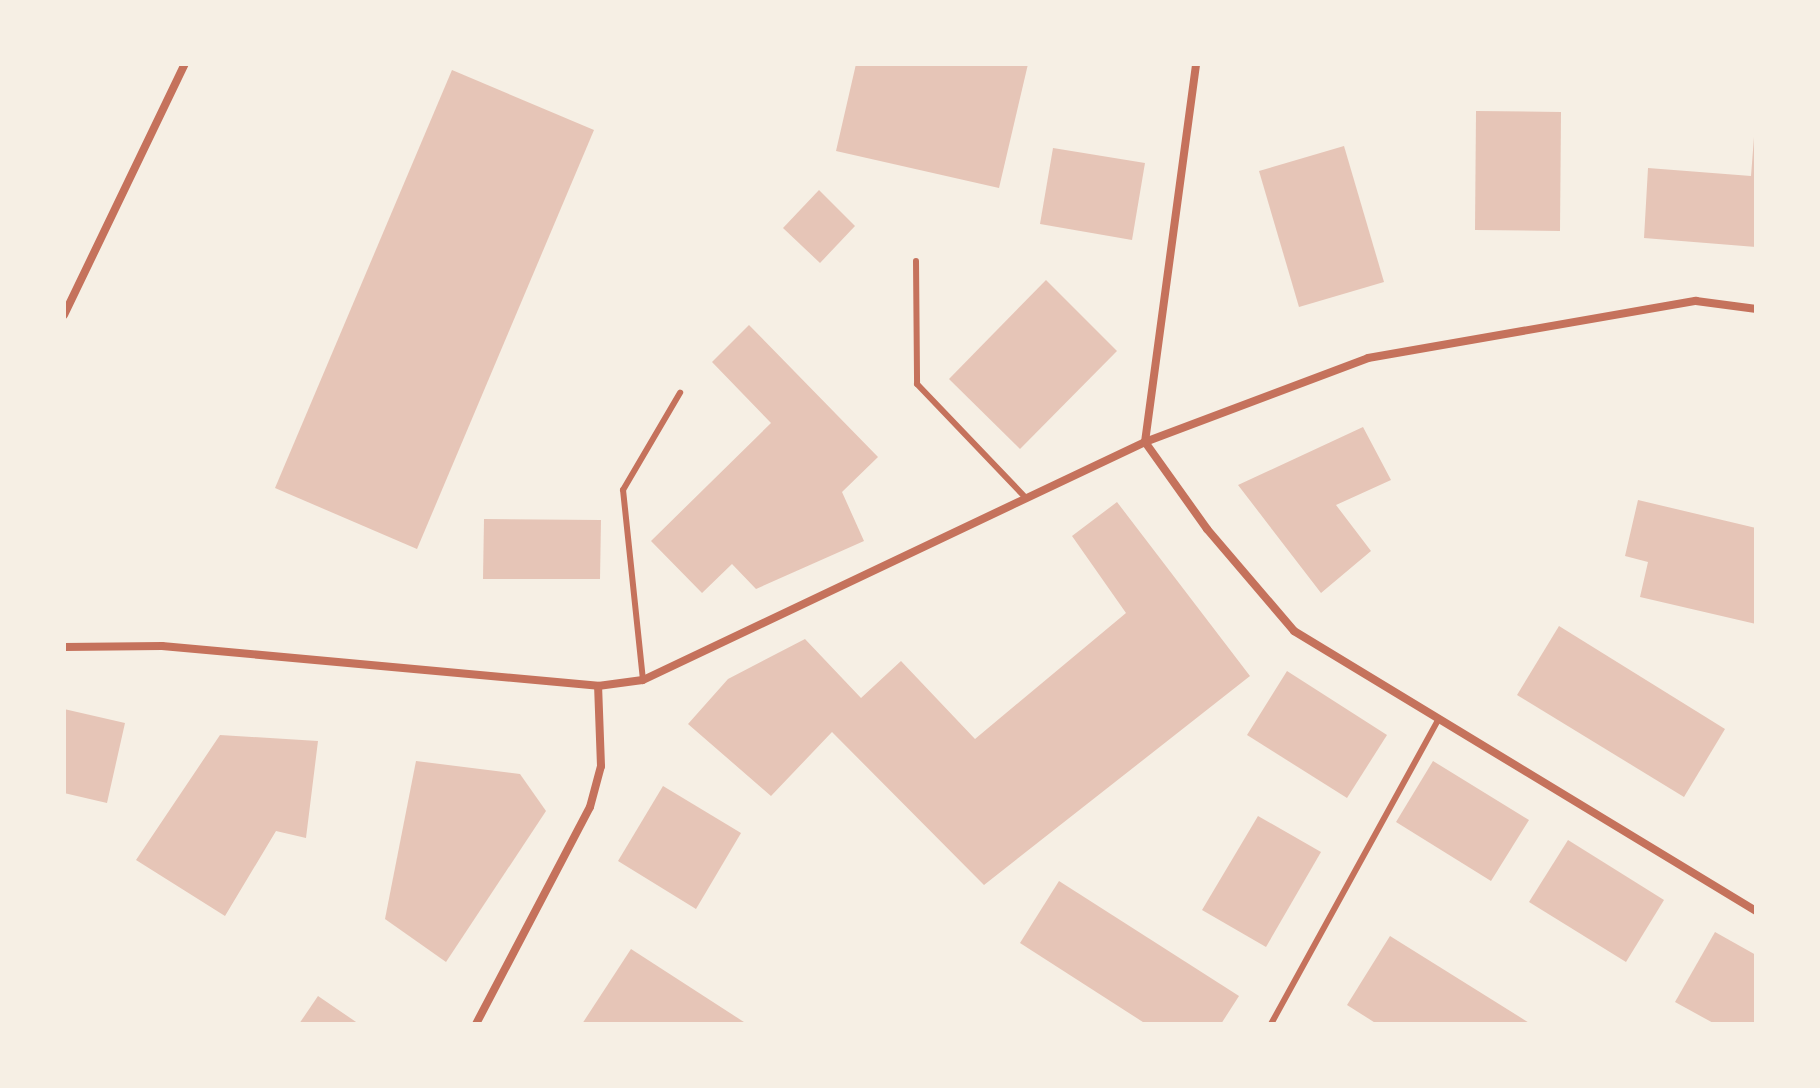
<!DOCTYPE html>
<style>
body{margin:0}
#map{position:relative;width:1820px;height:1088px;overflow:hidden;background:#f6efe4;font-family:Jost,sans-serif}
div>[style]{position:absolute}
.building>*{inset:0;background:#e6c5b7}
.service>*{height:6px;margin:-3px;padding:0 3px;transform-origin:3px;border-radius:3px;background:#c5725c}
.minor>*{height:8px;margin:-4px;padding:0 4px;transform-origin:4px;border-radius:4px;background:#c5725c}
span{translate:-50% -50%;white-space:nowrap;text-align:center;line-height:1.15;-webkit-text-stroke:7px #f6efe4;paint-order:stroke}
.frame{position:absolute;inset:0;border:66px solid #f6efe4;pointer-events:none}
</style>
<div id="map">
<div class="building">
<div style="clip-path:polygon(856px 64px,1028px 64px,999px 188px,836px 151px)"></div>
<div style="clip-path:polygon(452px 70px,594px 130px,417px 549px,275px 488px)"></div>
<div style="clip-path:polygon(1476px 111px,1561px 112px,1560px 231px,1475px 230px)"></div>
<div style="clip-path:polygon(1754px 137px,1756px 247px,1644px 238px,1648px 168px,1751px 176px)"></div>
<div style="clip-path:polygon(1344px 146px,1384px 282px,1299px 307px,1259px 171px)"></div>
<div style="clip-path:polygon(1053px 148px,1145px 163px,1132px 240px,1040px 224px)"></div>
<div style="clip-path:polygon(819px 190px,855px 226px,820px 263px,783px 228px)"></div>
<div style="clip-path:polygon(1046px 280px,1117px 351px,1020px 449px,949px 379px)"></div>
<div style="clip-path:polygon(749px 325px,878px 457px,842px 492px,864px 541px,756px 589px,732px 564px,702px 593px,651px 541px,771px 423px,712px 362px)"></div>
<div style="clip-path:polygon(1363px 427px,1391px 480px,1336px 505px,1371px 551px,1321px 593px,1238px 485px)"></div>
<div style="clip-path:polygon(1638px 500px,1756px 528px,1756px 624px,1640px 597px,1648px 562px,1625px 556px)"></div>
<div style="clip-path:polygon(1117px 502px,1250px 676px,984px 885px,832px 732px,771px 796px,688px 724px,728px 679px,805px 639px,861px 698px,901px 661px,975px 739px,1126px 613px,1072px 536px)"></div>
<div style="clip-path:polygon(484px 519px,601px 520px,600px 579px,483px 579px)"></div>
<div style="clip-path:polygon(1559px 626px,1725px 729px,1684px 797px,1517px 695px)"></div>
<div style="clip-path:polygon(1287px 671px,1387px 735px,1347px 798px,1247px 735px)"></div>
<div style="clip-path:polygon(64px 709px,125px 723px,107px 803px,64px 793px)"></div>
<div style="clip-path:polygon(220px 735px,318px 741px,306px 838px,276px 831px,225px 916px,136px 860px)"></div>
<div style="clip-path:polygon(416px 761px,520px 774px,546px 811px,446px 962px,385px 919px)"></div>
<div style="clip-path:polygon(1433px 761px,1529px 820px,1491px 881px,1396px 822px)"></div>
<div style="clip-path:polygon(663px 786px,741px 833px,696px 909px,618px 861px)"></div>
<div style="clip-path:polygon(1258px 816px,1321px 852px,1266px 947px,1202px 910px)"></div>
<div style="clip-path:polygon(1568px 840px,1664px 900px,1626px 962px,1529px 902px)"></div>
<div style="clip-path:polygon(1059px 881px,1239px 996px,1221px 1024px,1146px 1024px,1020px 943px)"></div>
<div style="clip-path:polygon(1715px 932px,1756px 955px,1756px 1024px,1715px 1024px,1675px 1002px)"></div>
<div style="clip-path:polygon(1390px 936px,1531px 1024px,1377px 1024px,1347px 1005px)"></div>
<div style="clip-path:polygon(631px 949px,747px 1024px,582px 1024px)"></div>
<div style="clip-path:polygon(318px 996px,359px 1024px,299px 1024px)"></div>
</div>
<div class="service">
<div style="left:916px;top:261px;width:123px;rotate:89.5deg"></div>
<div style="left:917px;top:384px;width:158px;rotate:46.3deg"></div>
<div style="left:643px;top:680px;width:191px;rotate:-96deg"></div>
<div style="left:623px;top:490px;width:113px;rotate:-59.6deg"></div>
<div style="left:1271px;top:1024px;width:345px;rotate:-61.2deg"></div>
</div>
<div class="minor">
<div style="left:64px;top:315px;width:279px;rotate:-64.3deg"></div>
<div style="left:1145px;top:442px;width:107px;rotate:54.5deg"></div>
<div style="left:1207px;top:529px;width:134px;rotate:49.5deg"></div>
<div style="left:1294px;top:631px;width:540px;rotate:31.22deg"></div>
<div style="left:1145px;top:442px;width:381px;rotate:-82.3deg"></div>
<div style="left:64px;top:647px;width:98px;rotate:-0.6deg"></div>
<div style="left:162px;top:646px;width:438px;rotate:5.2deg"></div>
<div style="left:598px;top:686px;width:45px;rotate:-7.6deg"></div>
<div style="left:643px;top:680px;width:556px;rotate:-25.37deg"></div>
<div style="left:1145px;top:442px;width:238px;rotate:-20.6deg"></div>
<div style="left:1368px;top:358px;width:333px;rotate:-9.9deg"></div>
<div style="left:1696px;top:301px;width:61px;rotate:7.6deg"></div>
<div style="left:476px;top:1024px;width:245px;rotate:-62.3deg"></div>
<div style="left:590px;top:807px;width:42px;rotate:-75deg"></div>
<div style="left:601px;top:766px;width:80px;rotate:-92.1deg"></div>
</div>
<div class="frame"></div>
</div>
